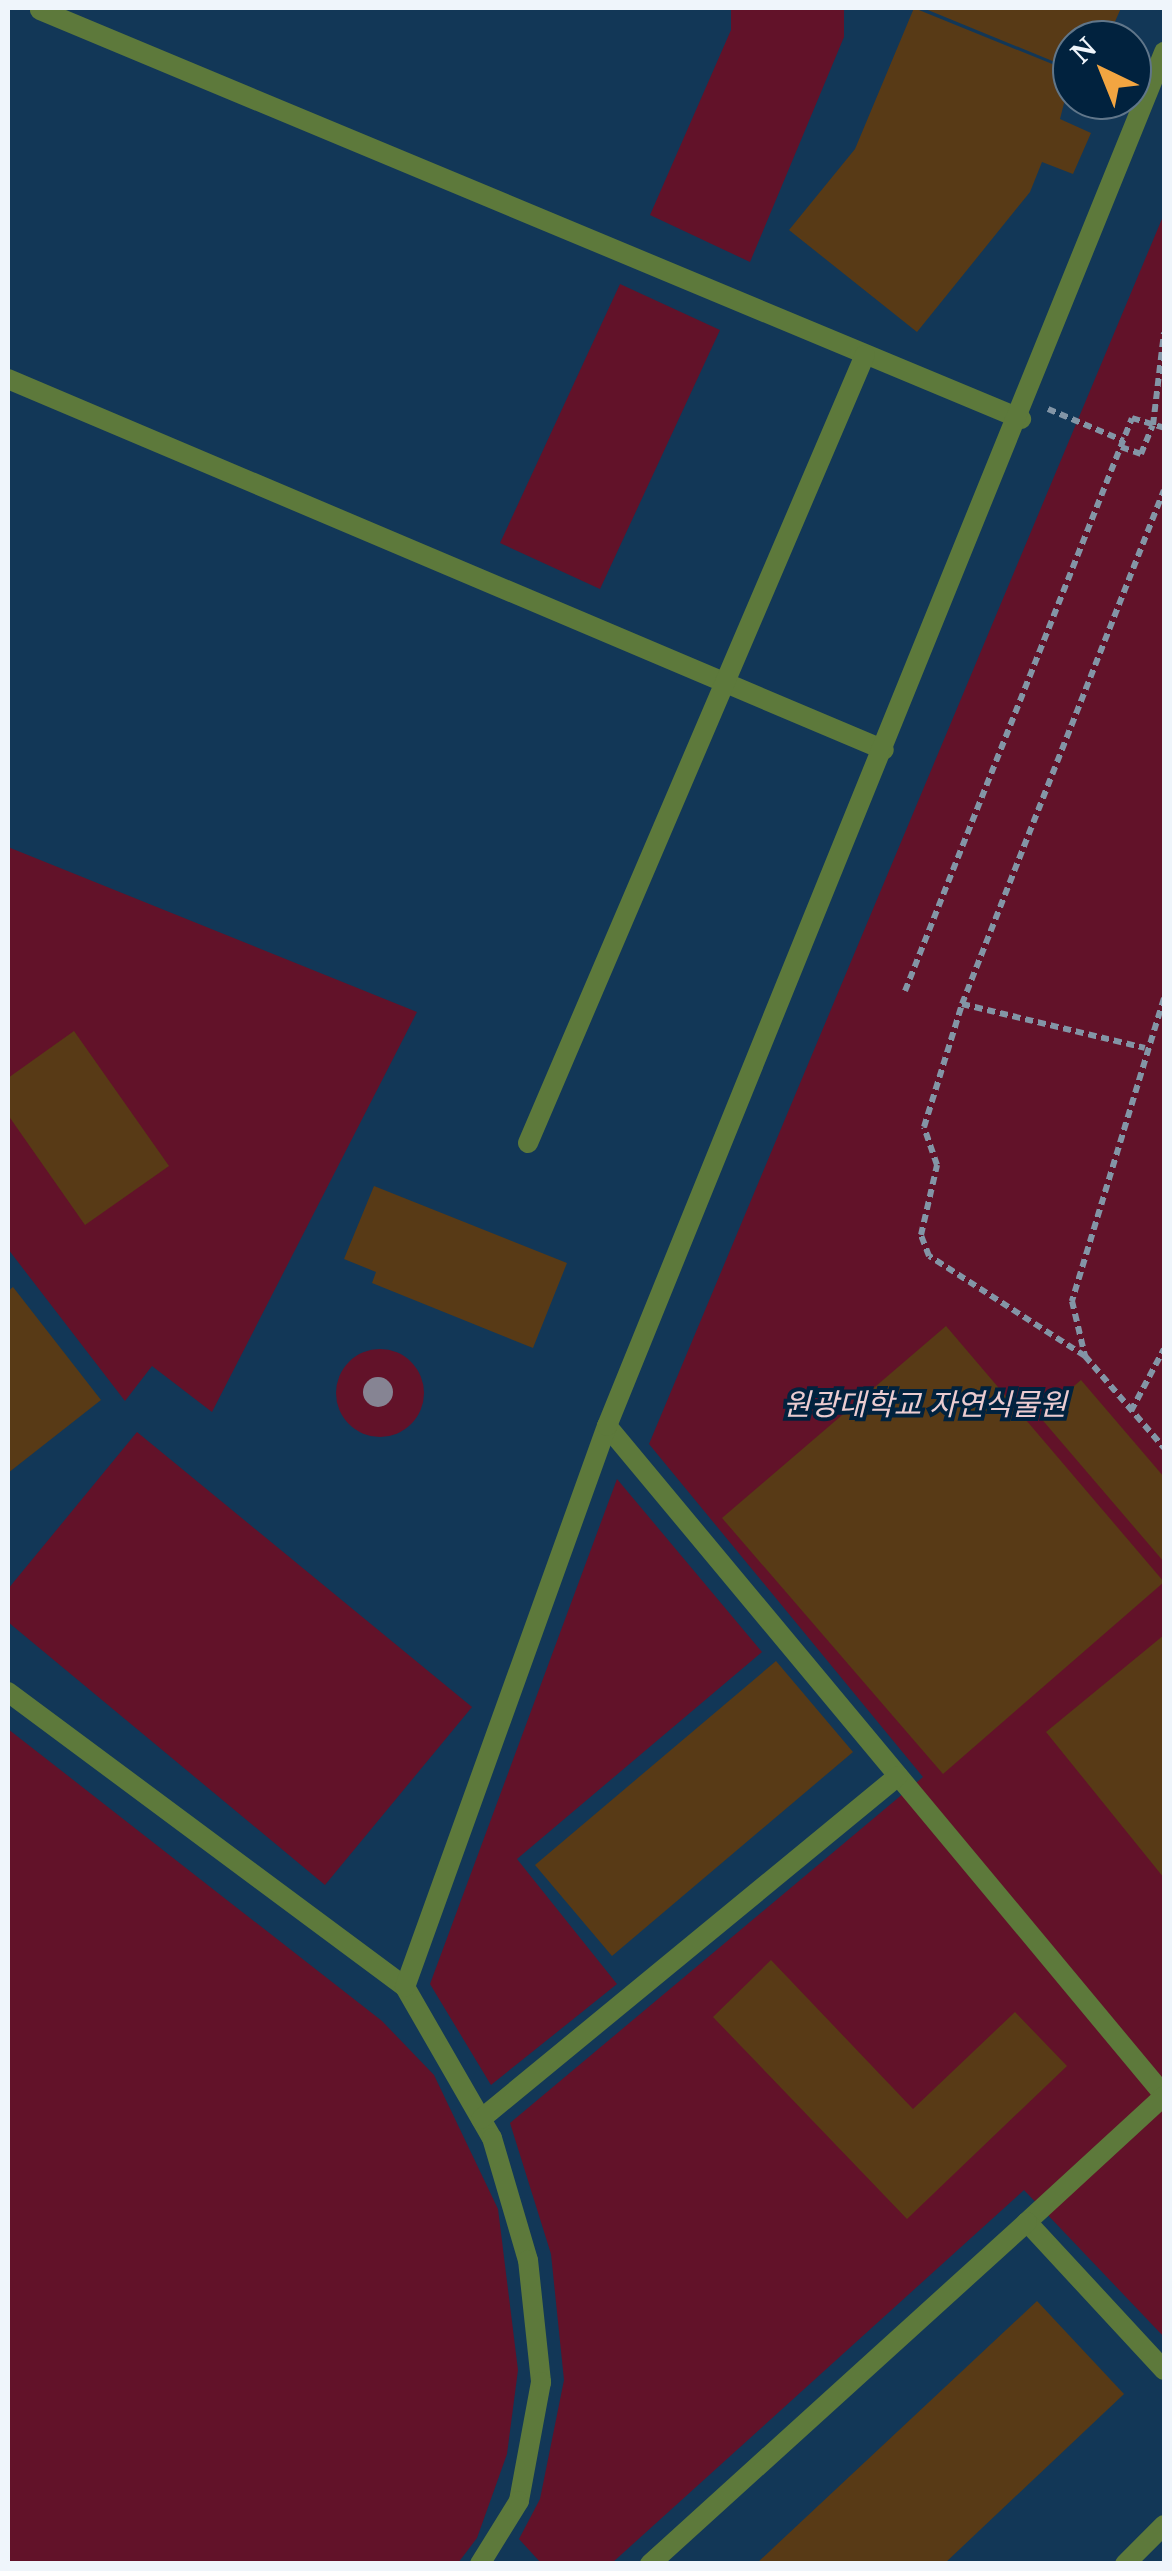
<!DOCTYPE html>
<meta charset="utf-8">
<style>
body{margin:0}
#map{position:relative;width:1172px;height:2571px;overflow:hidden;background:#0b2c49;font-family:"Noto Serif","Noto Sans KR",serif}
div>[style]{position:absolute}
.built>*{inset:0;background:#123757}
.green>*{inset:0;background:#621229}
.round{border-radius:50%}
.building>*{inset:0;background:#583a16}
.path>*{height:6px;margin-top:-3px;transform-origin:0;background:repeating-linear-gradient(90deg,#8395a6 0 8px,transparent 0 13px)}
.lane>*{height:20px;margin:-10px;padding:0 10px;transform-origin:10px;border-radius:10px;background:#5d793b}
.trees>*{width:30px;height:30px;margin:-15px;border-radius:50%;background:#868493}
span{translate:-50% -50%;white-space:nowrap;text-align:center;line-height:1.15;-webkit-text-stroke:8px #01223e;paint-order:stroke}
.park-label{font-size:30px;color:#ebccd0;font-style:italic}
.frame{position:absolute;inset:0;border:10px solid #eff5fb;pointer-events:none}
.north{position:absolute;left:1052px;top:20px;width:100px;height:100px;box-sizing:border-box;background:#01223e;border:2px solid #60768a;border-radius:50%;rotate:317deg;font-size:28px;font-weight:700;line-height:40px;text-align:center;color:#eff5fb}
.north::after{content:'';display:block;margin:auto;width:35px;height:45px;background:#f2a541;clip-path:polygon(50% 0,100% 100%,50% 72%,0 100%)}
</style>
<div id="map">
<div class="built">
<div style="clip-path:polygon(evenodd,8px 8px,1164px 8px,1164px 2563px,8px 2563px,8px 8px,1072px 40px,1132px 40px,1132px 100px,1072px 100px,1072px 40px)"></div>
</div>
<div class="green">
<div style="clip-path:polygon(731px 8px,844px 8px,844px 37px,750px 262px,650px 215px,731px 30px)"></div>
<div style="clip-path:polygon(1164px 214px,1164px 2337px,1024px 2190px,612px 2563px,541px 2563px,519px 2539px,540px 2499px,564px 2380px,551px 2254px,510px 2123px,923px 1777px,649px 1444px)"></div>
<div style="clip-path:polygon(620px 284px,720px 330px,600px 589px,500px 543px)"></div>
<div style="clip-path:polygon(8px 847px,417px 1012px,212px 1412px,152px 1366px,125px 1401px,8px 1249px)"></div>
<div class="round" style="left:336px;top:1349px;width:88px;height:88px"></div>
<div style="clip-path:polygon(137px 1432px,472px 1707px,325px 1885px,8px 1622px,8px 1589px)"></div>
<div style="clip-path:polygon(617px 1479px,762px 1652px,517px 1859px,617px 1984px,491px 2085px,430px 1984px)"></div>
<div style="clip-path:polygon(8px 1729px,382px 2021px,434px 2075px,498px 2209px,518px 2370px,507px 2454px,477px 2538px,458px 2563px,8px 2563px)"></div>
</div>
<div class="building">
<div style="clip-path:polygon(914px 8px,1072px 72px,1060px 119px,1091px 133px,1073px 174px,1042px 162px,1030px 192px,917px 332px,789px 230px,855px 149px)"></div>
<div style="clip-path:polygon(923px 8px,1121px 8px,1107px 40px,1072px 40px,1072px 69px)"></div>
<div style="clip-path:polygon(74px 1031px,169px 1166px,85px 1225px,8px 1115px,8px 1078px)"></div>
<div style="clip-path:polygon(374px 1186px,567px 1263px,533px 1348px,372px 1283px,376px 1272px,344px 1259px)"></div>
<div style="clip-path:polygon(13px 1287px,101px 1400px,8px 1473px,8px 1291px)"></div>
<div style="clip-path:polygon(946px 1326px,1164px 1582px,943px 1774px,722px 1518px)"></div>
<div style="clip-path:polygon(1081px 1380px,1164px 1477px,1164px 1562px,1039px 1416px)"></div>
<div style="clip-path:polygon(1164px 1635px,1164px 1878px,1046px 1732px)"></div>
<div style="clip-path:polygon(776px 1661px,853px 1752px,612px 1956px,535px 1865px)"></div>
<div style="clip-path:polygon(771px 1960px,913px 2109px,1015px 2012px,1067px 2066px,907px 2219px,713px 2017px)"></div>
<div style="clip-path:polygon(1037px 2301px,1124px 2394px,944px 2564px,756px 2564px)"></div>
</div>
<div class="path">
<div style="left:1048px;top:409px;width:82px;rotate:22.8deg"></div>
<div style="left:1121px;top:447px;width:21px;rotate:19deg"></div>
<div style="left:1141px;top:454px;width:31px;rotate:-68deg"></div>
<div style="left:1153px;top:425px;width:93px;rotate:-83.2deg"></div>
<div style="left:905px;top:991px;width:616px;rotate:-68.39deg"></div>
<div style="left:1132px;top:418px;width:34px;rotate:17deg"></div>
<div style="left:1164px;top:998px;width:317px;rotate:106.9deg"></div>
<div style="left:1072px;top:1301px;width:57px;rotate:76.7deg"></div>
<div style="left:1085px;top:1356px;width:121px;rotate:49.3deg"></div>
<div style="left:962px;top:1004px;width:188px;rotate:13.5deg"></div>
<div style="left:1085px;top:1356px;width:185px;rotate:-147.3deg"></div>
<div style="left:929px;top:1256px;width:22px;rotate:-111deg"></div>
<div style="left:921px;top:1235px;width:72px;rotate:-77.1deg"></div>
<div style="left:937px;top:1165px;width:40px;rotate:-108.9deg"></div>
<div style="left:924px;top:1127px;width:129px;rotate:-72.8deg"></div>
<div style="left:962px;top:1004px;width:552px;rotate:-68.55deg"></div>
<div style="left:1131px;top:1411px;width:70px;rotate:-62deg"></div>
</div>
<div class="lane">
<div style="left:40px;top:10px;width:1063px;rotate:22.63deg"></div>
<div style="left:8px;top:379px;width:951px;rotate:22.95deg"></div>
<div style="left:528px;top:1143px;width:857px;rotate:-66.85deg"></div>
<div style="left:607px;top:1426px;width:871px;rotate:50.22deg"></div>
<div style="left:8px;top:1692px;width:495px;rotate:36.6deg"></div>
<div style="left:405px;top:1987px;width:174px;rotate:60.1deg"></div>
<div style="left:492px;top:2138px;width:127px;rotate:73.6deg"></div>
<div style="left:528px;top:2260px;width:123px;rotate:83.9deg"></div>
<div style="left:541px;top:2382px;width:121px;rotate:100.5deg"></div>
<div style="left:519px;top:2501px;width:74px;rotate:121.8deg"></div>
<div style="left:405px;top:1987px;width:596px;rotate:-70.2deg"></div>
<div style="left:607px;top:1426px;width:1483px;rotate:-67.93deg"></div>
<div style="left:1164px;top:2096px;width:186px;rotate:137.4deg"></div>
<div style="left:1027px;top:2222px;width:202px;rotate:47.2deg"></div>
<div style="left:481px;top:2119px;width:540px;rotate:-39.44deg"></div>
<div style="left:650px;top:2564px;width:509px;rotate:-42.21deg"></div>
<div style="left:1125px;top:2564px;width:55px;rotate:-45deg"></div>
</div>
<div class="trees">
<div style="left:378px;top:1392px"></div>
</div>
<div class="park-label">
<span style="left:925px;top:1404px">원광대학교 자연식물원</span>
</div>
<div class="frame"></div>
<div class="north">N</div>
</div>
